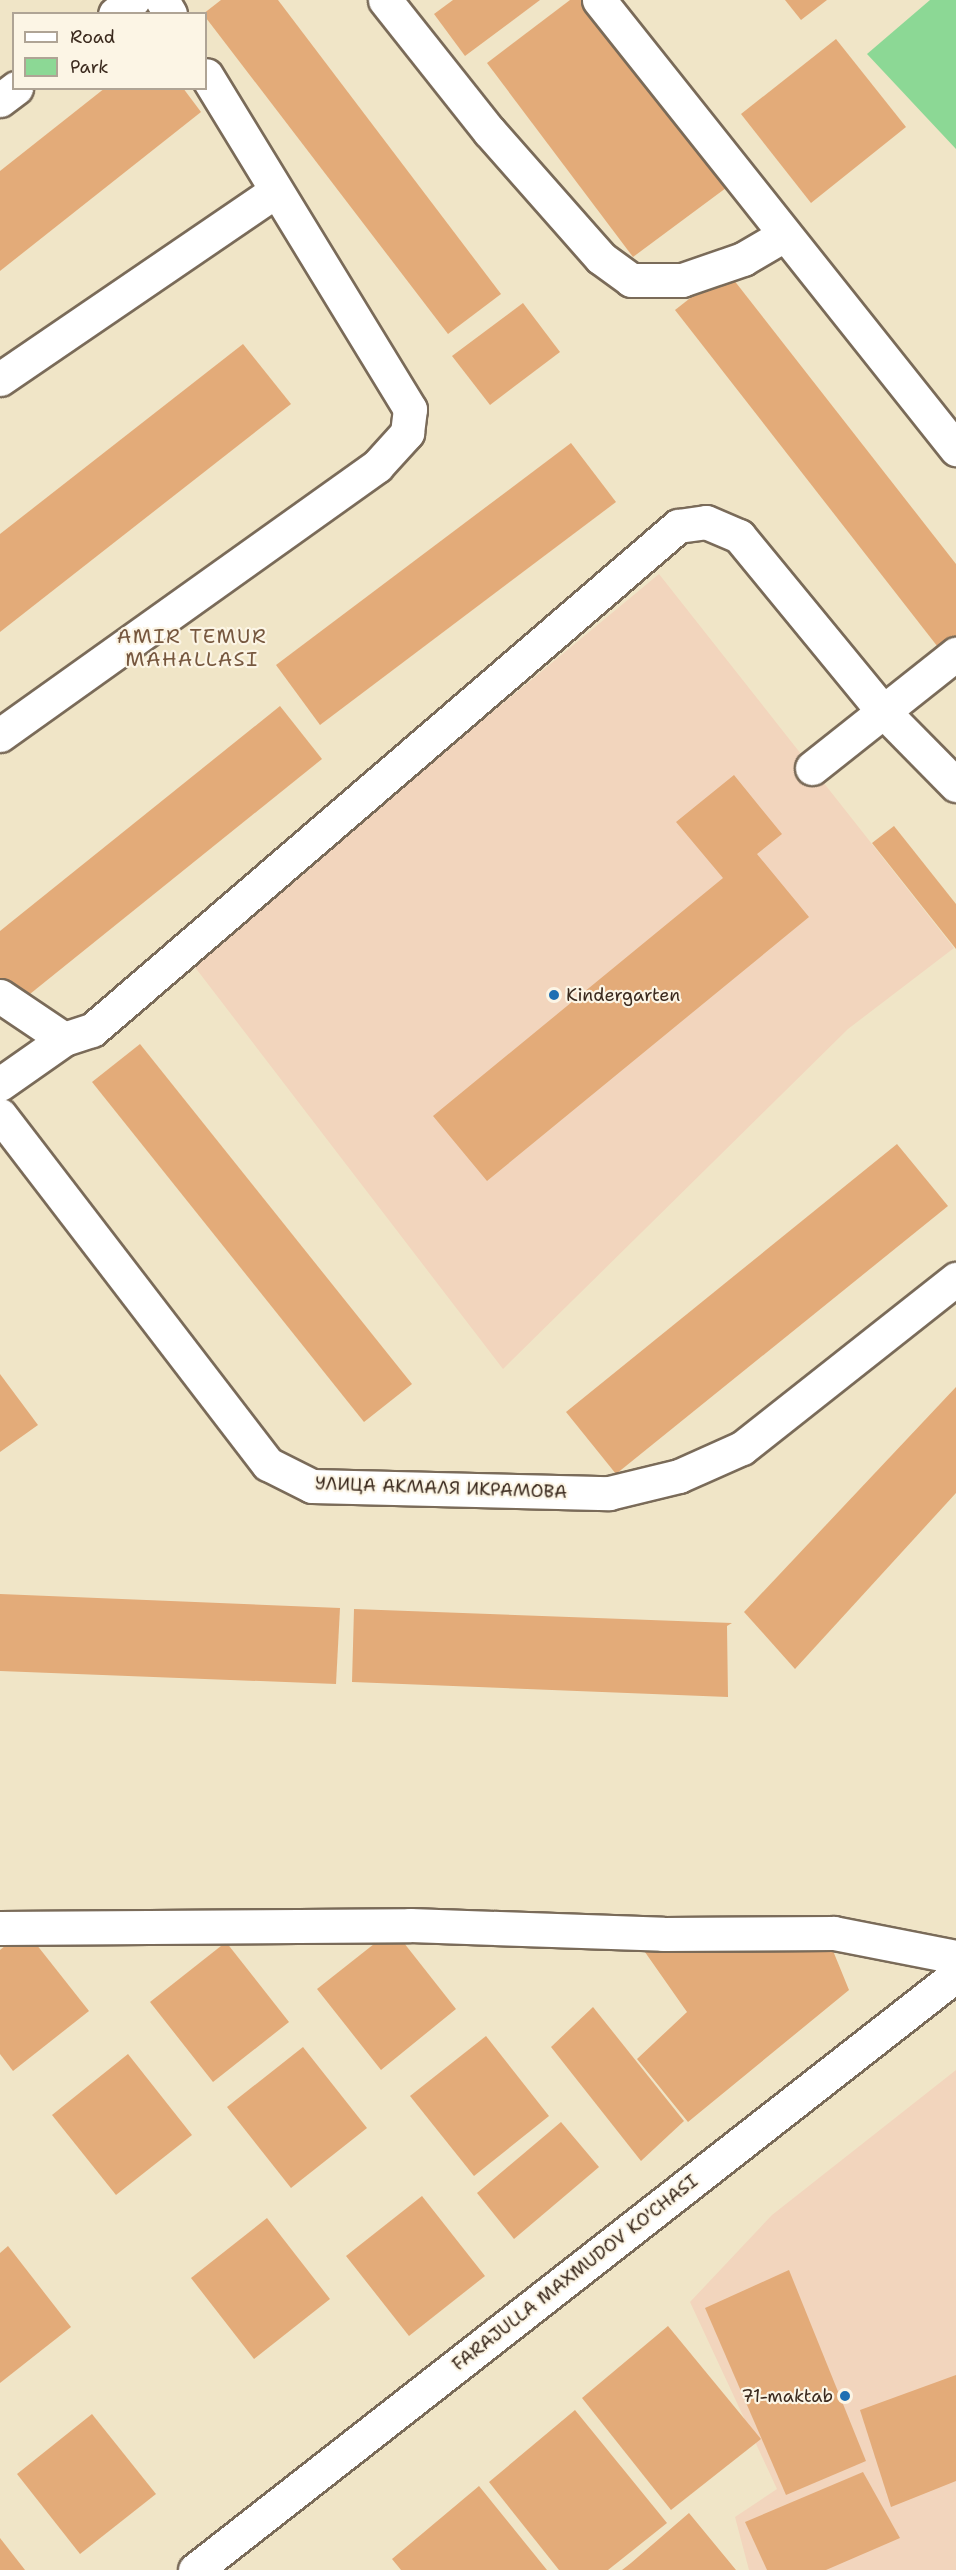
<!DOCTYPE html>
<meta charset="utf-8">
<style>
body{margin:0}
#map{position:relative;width:956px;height:2570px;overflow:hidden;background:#f0e5c7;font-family:"Shantell Sans",sans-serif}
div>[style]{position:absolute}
.built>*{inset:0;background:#f2d5bd}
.green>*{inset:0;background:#8cd895}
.building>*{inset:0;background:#e3ab79}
.roads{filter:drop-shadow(2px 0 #7a6b59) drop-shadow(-2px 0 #7a6b59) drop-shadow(0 2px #7a6b59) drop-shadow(0 -2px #7a6b59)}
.minor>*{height:33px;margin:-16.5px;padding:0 16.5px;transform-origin:16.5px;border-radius:16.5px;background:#fff}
.major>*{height:33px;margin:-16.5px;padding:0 16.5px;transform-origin:16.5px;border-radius:16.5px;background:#fff}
.dots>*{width:16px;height:16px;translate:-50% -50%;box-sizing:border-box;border:3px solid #fcf5e5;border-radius:50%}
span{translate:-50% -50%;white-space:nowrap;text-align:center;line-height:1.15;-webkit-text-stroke:4.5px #fcf5e5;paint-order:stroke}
.poi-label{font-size:18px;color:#3b2a1e}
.left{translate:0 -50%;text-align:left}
.right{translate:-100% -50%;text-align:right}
.street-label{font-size:18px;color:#3b2a1e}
.neighbourhood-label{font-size:20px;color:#76573e;letter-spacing:1.5px}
.legend{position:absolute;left:12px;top:12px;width:195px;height:78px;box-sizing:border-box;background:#fcf5e5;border:2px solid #afa495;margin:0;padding:8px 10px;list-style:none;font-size:18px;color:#3b2a1e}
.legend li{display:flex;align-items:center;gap:12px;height:30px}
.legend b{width:30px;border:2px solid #afa495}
</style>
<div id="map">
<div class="built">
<div style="clip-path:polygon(659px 574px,954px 948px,848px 1029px,503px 1369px,191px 962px)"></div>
<div style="clip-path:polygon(956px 2070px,956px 2570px,749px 2570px,735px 2517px,777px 2489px,690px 2302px,772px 2215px)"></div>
</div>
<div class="green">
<div style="clip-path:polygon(930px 0,956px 0,956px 149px,867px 54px)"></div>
</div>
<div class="building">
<div style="clip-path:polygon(221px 0,278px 0,501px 294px,448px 334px,203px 14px)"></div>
<div style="clip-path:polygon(453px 0,540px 0,465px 56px,434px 14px)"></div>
<div style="clip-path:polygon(570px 0,591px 0,730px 185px,633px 257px,487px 63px)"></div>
<div style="clip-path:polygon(785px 0,827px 0,801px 20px)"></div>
<div style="clip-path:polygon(836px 39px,906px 127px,811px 203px,741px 114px)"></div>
<div style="clip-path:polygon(105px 88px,183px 88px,201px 112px,0 271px,0 171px)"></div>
<div style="clip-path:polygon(726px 270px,956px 564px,956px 640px,941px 651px,675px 310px)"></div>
<div style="clip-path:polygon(523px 303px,560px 352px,490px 405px,452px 356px)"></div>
<div style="clip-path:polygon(243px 344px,291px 404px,0 632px,0 534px)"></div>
<div style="clip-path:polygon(571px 443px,616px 502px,320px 725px,276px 665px)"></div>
<div style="clip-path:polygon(280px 706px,322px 759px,20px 1002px,0 978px,0 931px)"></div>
<div style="clip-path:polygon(734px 775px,782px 834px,757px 854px,809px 917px,487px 1181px,433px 1116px,723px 878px,676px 822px)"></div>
<div style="clip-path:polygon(894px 826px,956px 904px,956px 949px,872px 843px)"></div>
<div style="clip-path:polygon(140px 1044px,412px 1384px,364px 1422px,92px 1082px)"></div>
<div style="clip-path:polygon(897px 1144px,948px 1206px,616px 1474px,566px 1412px)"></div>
<div style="clip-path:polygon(0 1374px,38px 1425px,0 1452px)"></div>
<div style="clip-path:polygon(956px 1387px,956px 1493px,795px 1669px,744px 1612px)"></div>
<div style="clip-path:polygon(0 1594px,340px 1608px,336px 1684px,0 1671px)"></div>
<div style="clip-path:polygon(354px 1609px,732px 1623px,727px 1626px,728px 1697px,352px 1682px)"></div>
<div style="clip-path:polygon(393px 1929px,456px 2009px,381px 2070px,317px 1989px)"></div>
<div style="clip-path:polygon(25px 1930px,89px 2011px,13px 2071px,0 2054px,0 1950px)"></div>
<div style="clip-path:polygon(827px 1936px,849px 1990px,688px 2122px,637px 2059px,687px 2012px,640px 1945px)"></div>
<div style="clip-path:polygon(226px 1942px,289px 2022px,213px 2082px,150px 2002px)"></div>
<div style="clip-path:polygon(593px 2007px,684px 2121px,641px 2161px,551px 2047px)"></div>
<div style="clip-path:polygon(486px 2036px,549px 2116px,474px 2176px,410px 2096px)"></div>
<div style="clip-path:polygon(303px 2047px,367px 2128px,291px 2188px,227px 2107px)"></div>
<div style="clip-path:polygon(128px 2054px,192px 2135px,116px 2195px,52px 2115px)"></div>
<div style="clip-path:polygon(561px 2122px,599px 2167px,514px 2239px,477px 2193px)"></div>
<div style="clip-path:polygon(422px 2196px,485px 2276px,409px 2336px,346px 2256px)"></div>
<div style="clip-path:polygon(267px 2218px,330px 2299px,254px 2359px,191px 2278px)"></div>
<div style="clip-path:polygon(8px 2246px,71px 2327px,0 2383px,0 2253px)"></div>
<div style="clip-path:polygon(789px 2270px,866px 2461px,786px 2495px,705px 2308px)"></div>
<div style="clip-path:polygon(668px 2326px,761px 2439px,671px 2510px,582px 2398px)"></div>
<div style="clip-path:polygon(956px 2375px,956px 2481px,891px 2507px,860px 2410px)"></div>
<div style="clip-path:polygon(575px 2410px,667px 2523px,608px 2570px,559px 2570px,489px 2482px)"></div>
<div style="clip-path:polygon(92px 2414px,156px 2494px,80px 2554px,17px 2474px)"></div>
<div style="clip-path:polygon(863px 2472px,900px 2538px,826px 2570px,767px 2570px,745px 2522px)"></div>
<div style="clip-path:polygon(479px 2486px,547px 2570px,401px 2570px,392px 2559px)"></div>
<div style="clip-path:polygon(689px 2513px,736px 2570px,622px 2570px,631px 2563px)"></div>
<div style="clip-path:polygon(0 2538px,25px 2570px,0 2570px)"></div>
</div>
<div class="roads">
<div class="minor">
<div style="left:162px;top:0;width:16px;rotate:60deg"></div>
<div style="left:385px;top:0;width:167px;rotate:51.6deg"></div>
<div style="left:489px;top:131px;width:169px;rotate:48.6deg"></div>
<div style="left:601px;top:258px;width:37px;rotate:36deg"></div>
<div style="left:631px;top:280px;width:51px"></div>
<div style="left:682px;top:280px;width:65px;rotate:-19deg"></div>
<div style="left:743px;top:259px;width:48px;rotate:-30.3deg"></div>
<div style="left:599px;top:0;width:574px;rotate:51.51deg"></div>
<div style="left:115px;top:14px;width:23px;rotate:-38deg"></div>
<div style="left:0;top:100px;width:20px;rotate:-37deg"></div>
<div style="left:0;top:379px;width:332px;rotate:-34.3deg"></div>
<div style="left:0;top:735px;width:463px;rotate:-35.5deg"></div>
<div style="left:377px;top:466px;width:45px;rotate:-47.7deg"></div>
<div style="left:407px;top:433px;width:24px;rotate:-83deg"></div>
<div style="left:410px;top:409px;width:391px;rotate:-121.4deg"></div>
<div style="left:812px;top:768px;width:184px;rotate:-38.4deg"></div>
<div style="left:0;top:996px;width:77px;rotate:33.9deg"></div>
<div style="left:0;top:1084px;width:78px;rotate:-35.1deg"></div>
<div style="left:64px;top:1039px;width:29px;rotate:-18deg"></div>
<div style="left:92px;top:1030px;width:773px;rotate:-40.7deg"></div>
<div style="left:678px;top:526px;width:28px;rotate:-8deg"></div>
<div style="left:706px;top:522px;width:36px;rotate:23deg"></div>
<div style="left:739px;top:536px;width:227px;rotate:50.6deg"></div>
<div style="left:883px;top:711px;width:104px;rotate:45.4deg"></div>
<div style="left:0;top:1115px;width:440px;rotate:52.5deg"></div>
<div style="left:268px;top:1464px;width:49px;rotate:26.6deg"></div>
<div style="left:312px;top:1486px;width:297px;rotate:1.4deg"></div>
<div style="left:609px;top:1493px;width:72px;rotate:-13.7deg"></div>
<div style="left:679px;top:1476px;width:69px;rotate:-24deg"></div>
<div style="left:742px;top:1448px;width:273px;rotate:-38.3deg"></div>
<div style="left:0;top:1928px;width:410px;rotate:-0.4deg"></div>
<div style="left:410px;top:1925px;width:253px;rotate:2deg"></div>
<div style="left:663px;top:1934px;width:171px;rotate:-0.3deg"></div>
<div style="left:834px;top:1933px;width:124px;rotate:11.1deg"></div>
</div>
<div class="major">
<div style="left:195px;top:2570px;width:966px;rotate:-38.02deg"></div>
</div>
</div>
<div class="dots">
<div style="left:554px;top:995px;background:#1f6fb2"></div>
<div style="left:845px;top:2396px;background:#1f6fb2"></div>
</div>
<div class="poi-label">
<span class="left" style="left:566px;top:995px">Kindergarten</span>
<span class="right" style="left:833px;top:2396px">71-maktab</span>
</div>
<div class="street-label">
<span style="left:441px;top:1488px;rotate:2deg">УЛИЦА АКМАЛЯ ИКРАМОВА</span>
<span style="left:575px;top:2273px;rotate:-38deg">FARAJULLA MAXMUDOV KO'CHASI</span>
</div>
<div class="neighbourhood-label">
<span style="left:192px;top:648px">AMIR TEMUR<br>MAHALLASI</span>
</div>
<ul class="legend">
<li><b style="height:8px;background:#fff"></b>Road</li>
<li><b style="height:16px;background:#8cd895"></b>Park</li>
</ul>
</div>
